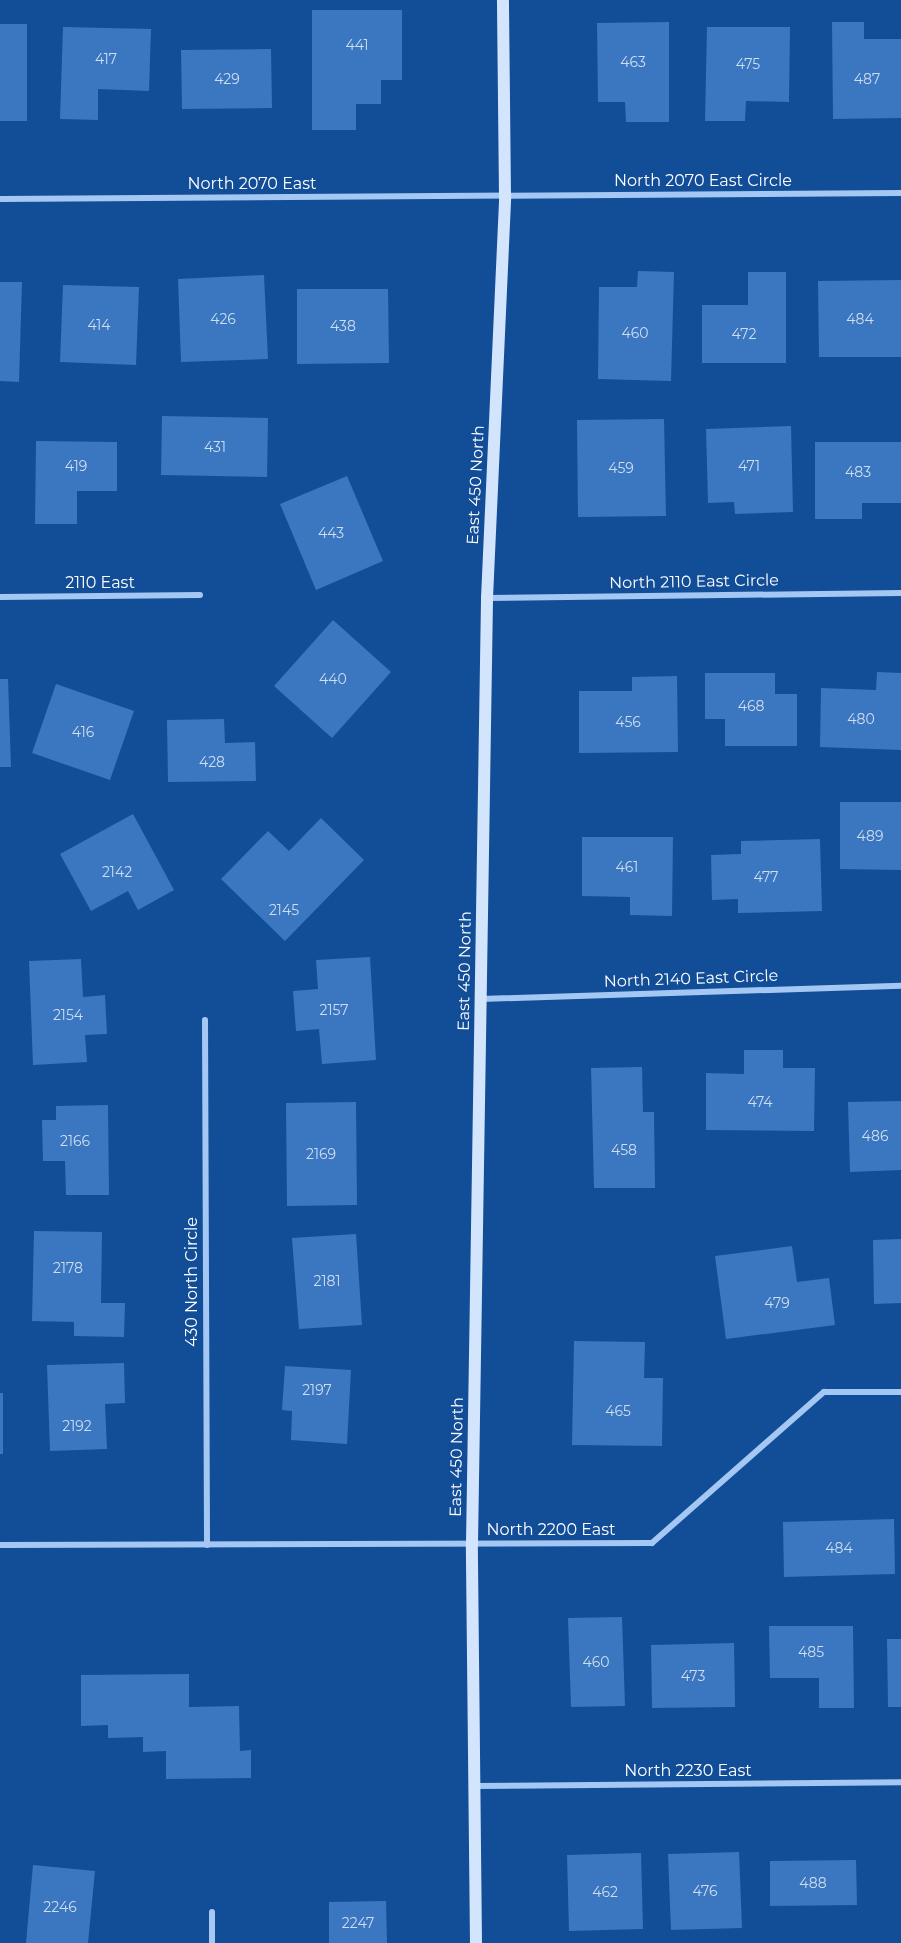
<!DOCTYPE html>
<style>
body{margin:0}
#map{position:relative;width:901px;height:1943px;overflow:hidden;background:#124d98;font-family:Montserrat,sans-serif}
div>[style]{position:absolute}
.building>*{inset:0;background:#3b77c0}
.street>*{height:6px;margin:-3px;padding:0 3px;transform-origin:3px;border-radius:3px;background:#a4c8f3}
.secondary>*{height:12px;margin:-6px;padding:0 6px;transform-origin:6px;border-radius:6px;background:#d3e5fd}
span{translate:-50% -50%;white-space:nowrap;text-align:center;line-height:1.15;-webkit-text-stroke:5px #124d98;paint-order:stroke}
.number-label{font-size:14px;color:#ceddef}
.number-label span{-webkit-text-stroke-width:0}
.street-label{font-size:16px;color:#fff}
</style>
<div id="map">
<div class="building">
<div style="clip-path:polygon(312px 10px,402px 10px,402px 80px,381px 80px,381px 104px,356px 104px,356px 130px,312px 130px)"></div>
<div style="clip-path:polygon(669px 22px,669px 122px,626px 122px,625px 102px,598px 102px,597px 23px)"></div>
<div style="clip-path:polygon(832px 22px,864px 22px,864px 39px,901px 39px,901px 118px,833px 119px)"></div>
<div style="clip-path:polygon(0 24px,27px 24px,27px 121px,0 121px)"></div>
<div style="clip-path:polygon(63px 27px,151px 29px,149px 91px,98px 89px,98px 120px,60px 119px)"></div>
<div style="clip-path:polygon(707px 27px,790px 27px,789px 102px,746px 101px,745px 121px,705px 121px)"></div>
<div style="clip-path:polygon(271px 49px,272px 108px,182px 109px,181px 50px)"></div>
<div style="clip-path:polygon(638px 271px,674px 272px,671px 381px,598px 379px,599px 287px,637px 287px)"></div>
<div style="clip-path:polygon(748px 272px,786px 272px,786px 363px,702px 363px,702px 305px,748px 305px)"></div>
<div style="clip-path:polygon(264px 275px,268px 359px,181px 362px,178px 279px)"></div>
<div style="clip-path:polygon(901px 280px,901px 357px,819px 357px,818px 281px)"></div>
<div style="clip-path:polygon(0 282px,22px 282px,19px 382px,0 381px)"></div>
<div style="clip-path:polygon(63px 285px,139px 287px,136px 365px,60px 362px)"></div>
<div style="clip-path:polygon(297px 289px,388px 289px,389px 363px,297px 364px)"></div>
<div style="clip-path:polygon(162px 416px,268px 418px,267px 477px,161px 475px)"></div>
<div style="clip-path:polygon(664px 419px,666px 516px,578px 517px,577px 420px)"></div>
<div style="clip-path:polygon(791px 426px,793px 512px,735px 514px,734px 502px,708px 503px,706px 429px)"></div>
<div style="clip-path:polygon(36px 441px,117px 442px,117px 491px,77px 491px,77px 524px,35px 524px)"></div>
<div style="clip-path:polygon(815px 442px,901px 442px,901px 503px,862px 503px,862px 519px,815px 519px)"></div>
<div style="clip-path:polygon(347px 476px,383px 561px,316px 590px,280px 504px)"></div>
<div style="clip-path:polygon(333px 620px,391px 672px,332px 738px,274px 686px)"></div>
<div style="clip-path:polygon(877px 672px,901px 673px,901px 750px,820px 747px,821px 688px,876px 690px)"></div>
<div style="clip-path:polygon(705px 673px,775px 673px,775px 694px,797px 694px,797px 746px,725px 746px,725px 719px,705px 719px)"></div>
<div style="clip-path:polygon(677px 676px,678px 752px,579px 753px,579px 691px,632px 691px,632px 677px)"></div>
<div style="clip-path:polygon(0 679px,8px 679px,11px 767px,0 767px)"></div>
<div style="clip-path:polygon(56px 684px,134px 711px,110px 780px,32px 753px)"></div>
<div style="clip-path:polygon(224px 719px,225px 743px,255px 742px,256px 781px,168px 782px,167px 720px)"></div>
<div style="clip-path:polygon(840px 802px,901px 802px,901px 870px,840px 869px)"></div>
<div style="clip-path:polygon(133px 814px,174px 890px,138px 910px,128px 891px,91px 911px,60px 854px)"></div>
<div style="clip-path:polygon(321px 818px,364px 860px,285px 941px,221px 879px,268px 831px,289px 851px)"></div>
<div style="clip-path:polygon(582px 837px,673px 837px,672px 916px,630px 915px,630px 897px,582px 896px)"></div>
<div style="clip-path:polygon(820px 839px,822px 911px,738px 913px,738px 899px,712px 900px,711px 855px,741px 854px,741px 841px)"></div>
<div style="clip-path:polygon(370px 957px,376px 1060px,322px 1064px,319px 1029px,296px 1031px,293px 991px,318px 989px,316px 960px)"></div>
<div style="clip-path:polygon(81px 959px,83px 997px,105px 995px,107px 1034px,85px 1035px,87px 1062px,33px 1065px,29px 961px)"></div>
<div style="clip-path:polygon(744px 1050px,783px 1050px,783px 1068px,815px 1068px,814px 1131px,706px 1130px,706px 1073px,744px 1074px)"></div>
<div style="clip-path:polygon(642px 1067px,643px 1112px,654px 1112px,655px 1188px,594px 1188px,591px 1068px)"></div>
<div style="clip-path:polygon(901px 1101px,901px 1170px,850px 1172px,848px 1102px)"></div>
<div style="clip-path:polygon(356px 1102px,357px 1205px,287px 1206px,286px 1103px)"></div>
<div style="clip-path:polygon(108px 1105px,109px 1195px,66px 1195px,65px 1161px,43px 1161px,42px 1120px,56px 1120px,56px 1106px)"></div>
<div style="clip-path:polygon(34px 1231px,102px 1232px,101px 1303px,125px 1303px,124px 1337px,74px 1336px,74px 1322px,32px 1321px)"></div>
<div style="clip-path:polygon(356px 1234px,362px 1325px,299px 1329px,292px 1238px)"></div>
<div style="clip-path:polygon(901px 1239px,901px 1303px,874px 1304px,873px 1240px)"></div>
<div style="clip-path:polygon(792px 1246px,797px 1282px,829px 1278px,835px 1325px,726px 1339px,715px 1256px)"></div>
<div style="clip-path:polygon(574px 1341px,645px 1342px,644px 1378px,663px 1378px,662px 1446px,572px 1445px)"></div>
<div style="clip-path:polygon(124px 1363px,125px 1403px,105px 1404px,107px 1449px,50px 1451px,47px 1365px)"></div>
<div style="clip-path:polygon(285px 1366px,351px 1370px,347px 1444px,291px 1440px,292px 1411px,282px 1410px)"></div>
<div style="clip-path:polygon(0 1393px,3px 1393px,3px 1454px,0 1454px)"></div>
<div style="clip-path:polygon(894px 1519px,895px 1574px,784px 1577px,783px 1522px)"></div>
<div style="clip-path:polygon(622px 1617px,625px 1706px,571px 1707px,568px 1618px)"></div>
<div style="clip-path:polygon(769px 1626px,853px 1626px,854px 1708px,819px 1708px,819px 1678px,770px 1678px)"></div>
<div style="clip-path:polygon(887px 1639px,901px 1639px,901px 1707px,888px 1707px)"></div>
<div style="clip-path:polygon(734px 1643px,735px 1707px,652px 1708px,651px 1645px)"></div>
<div style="clip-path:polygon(189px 1674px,189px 1707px,239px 1706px,240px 1751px,251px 1750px,251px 1778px,166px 1779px,166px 1751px,143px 1752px,143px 1737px,108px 1738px,108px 1725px,81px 1726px,81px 1675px)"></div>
<div style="clip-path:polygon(739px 1852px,742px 1928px,671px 1930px,668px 1854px)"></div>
<div style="clip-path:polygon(641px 1853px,643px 1929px,569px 1931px,567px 1855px)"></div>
<div style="clip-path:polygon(856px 1860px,857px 1905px,770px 1906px,770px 1861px)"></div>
<div style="clip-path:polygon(33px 1865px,95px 1871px,88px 1943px,26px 1943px)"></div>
<div style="clip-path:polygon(386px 1901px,387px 1943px,329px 1943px,329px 1902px)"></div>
</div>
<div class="street">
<div style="left:0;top:199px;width:901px;rotate:-0.38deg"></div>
<div style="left:0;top:597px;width:200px;rotate:-0.6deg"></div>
<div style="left:487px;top:598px;width:414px;rotate:-0.7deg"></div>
<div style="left:481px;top:999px;width:420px;rotate:-1.8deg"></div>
<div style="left:205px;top:1020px;width:525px;rotate:89.78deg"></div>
<div style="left:0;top:1545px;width:652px;rotate:-0.18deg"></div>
<div style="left:652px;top:1543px;width:229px;rotate:-41.3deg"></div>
<div style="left:824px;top:1392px;width:77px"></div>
<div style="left:475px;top:1786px;width:426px;rotate:-0.5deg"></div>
<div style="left:212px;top:1912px;width:31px;rotate:90deg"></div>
</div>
<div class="secondary">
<div style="left:476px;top:1943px;width:399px;rotate:-90.6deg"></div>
<div style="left:472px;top:1544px;width:946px;rotate:-89.09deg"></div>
<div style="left:487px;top:598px;width:402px;rotate:-87.4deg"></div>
<div style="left:505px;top:196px;width:196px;rotate:-90.6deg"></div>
</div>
<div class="number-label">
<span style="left:357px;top:45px">441</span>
<span style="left:106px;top:59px">417</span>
<span style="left:633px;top:62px">463</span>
<span style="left:748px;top:64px">475</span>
<span style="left:227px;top:79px">429</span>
<span style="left:867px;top:79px">487</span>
<span style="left:223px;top:319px">426</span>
<span style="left:860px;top:319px">484</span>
<span style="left:99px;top:325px">414</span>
<span style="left:343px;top:326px">438</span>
<span style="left:635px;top:333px">460</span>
<span style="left:744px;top:334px">472</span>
<span style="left:215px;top:447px">431</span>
<span style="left:76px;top:466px">419</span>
<span style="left:749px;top:466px">471</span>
<span style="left:621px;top:468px">459</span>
<span style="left:858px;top:472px">483</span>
<span style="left:331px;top:533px">443</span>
<span style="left:333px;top:679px">440</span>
<span style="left:751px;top:706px">468</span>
<span style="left:861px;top:719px">480</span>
<span style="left:628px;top:722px">456</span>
<span style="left:83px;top:732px">416</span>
<span style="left:212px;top:762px">428</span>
<span style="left:870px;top:836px">489</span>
<span style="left:627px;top:867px">461</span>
<span style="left:117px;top:872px">2142</span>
<span style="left:766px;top:877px">477</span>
<span style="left:284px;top:910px">2145</span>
<span style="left:334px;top:1010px">2157</span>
<span style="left:68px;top:1015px">2154</span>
<span style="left:760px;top:1102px">474</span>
<span style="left:875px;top:1136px">486</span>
<span style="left:75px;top:1141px">2166</span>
<span style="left:624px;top:1150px">458</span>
<span style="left:321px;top:1154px">2169</span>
<span style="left:68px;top:1268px">2178</span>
<span style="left:327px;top:1281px">2181</span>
<span style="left:777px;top:1303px">479</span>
<span style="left:317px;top:1390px">2197</span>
<span style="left:618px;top:1411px">465</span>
<span style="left:77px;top:1426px">2192</span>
<span style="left:839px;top:1548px">484</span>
<span style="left:811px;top:1652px">485</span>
<span style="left:596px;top:1662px">460</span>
<span style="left:693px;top:1676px">473</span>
<span style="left:813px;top:1883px">488</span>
<span style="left:705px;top:1891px">476</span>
<span style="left:605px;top:1892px">462</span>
<span style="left:60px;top:1907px">2246</span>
<span style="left:358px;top:1923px">2247</span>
</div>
<div class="street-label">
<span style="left:703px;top:181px">North 2070 East Circle</span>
<span style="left:252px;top:184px">North 2070 East</span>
<span style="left:476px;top:485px;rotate:-87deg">East 450 North</span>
<span style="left:694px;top:582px;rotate:-1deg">North 2110 East Circle</span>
<span style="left:100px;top:583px">2110 East</span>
<span style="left:465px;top:971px;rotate:-89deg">East 450 North</span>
<span style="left:691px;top:979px;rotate:-2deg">North 2140 East Circle</span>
<span style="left:192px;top:1282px;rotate:-90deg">430 North Circle</span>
<span style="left:457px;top:1457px;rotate:-89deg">East 450 North</span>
<span style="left:551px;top:1530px">North 2200 East</span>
<span style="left:688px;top:1771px">North 2230 East</span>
</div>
</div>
